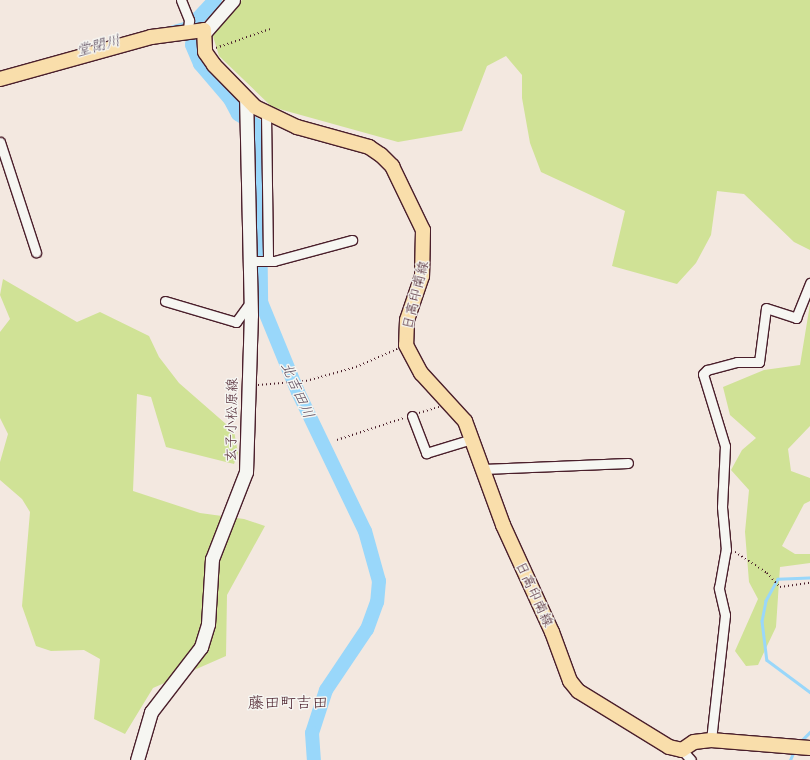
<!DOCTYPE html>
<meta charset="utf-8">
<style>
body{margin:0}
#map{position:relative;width:810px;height:760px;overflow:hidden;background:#f3e8e0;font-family:Delius,"Klee One",sans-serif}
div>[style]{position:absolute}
.green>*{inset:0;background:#d0e296}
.stream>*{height:2.5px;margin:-1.25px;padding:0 1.25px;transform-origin:1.25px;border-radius:1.25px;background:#99d7fa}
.river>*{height:14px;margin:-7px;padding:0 7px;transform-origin:7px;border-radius:7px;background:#99d7fa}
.path>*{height:1.5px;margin-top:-0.75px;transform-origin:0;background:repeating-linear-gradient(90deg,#4a1f2b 0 1px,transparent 0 4px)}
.roads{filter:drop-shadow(1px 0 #4a1f2b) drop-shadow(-1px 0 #4a1f2b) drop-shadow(0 1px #4a1f2b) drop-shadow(0 -1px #4a1f2b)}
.street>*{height:9px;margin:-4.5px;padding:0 4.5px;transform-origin:4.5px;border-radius:4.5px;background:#f6f6f2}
.secondary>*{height:13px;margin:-6.5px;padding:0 6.5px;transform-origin:6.5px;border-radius:6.5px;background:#f6f6f2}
.primary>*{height:14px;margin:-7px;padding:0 7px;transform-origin:7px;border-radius:7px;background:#f9deab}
span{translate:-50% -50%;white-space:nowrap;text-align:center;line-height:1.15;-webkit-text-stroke:3px #f6f6f2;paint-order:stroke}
.street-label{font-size:14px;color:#4a1f2b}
.water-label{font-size:15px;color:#5e4d5f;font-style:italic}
.quarter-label{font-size:16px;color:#4a1f2b}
</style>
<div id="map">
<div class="green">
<div style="clip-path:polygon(242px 0,810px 0,810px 250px,794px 242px,744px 194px,717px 191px,711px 235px,696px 263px,677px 284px,612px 266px,625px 211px,541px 172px,530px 143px,522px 98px,522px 75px,506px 56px,487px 66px,462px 131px,398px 142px,272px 107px,219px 56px,212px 33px)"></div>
<div style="clip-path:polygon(3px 279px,77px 322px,100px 312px,149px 336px,159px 357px,179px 383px,234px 431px,238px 453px,234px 464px,166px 447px,151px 397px,137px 394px,133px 491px,200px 513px,244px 519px,265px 526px,227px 595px,226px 656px,153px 688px,125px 734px,94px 719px,100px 659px,84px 650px,51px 651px,36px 646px,22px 606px,30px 512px,22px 499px,0 480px,0 462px,8px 434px,0 418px,0 332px,10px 319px,0 295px)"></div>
<div style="clip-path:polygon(810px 304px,810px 426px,788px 449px,791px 471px,810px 478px,810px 501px,804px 504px,782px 546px,795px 554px,810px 554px,810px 563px,780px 567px,776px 627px,758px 665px,746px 666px,735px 651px,758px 599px,749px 582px,745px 532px,749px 490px,731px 470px,742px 450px,756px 438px,730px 415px,723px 387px,764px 370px,800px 365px)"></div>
</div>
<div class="stream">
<div style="left:163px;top:29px;width:25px;rotate:-16deg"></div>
<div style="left:810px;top:578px;width:32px;rotate:178deg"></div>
<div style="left:778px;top:579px;width:25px;rotate:119deg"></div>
<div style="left:766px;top:601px;width:20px;rotate:101deg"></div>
<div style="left:762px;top:621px;width:39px;rotate:83deg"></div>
<div style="left:767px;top:660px;width:54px;rotate:36.7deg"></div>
<div style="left:800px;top:742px;width:14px;rotate:-45deg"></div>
<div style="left:790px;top:760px;width:10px;rotate:-66deg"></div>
</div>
<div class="river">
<div style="left:215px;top:0;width:26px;rotate:133deg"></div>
<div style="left:197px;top:19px;width:26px;rotate:101deg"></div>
<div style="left:192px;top:45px;width:21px;rotate:67deg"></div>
<div style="left:200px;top:64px;width:46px;rotate:49.4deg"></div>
<div style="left:230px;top:99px;width:17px;rotate:62deg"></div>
<div style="left:238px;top:114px;width:25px;rotate:32deg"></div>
<div style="left:259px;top:127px;width:175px;rotate:89.3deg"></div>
<div style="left:261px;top:302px;width:97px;rotate:67.7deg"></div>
<div style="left:298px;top:392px;width:154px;rotate:64.3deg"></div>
<div style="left:365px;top:531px;width:52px;rotate:74.4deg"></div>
<div style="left:379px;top:581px;width:21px;rotate:95deg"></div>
<div style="left:377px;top:602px;width:29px;rotate:110deg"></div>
<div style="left:367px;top:629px;width:73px;rotate:123.9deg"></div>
<div style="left:326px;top:690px;width:45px;rotate:108deg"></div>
<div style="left:312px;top:733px;width:27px;rotate:86deg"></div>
</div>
<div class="path">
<div style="left:216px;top:48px;width:57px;rotate:-19.4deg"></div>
<div style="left:258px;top:385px;width:48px;rotate:-4.8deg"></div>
<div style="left:306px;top:381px;width:52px;rotate:-15.6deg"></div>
<div style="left:356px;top:367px;width:45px;rotate:-23.7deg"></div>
<div style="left:419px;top:413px;width:21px;rotate:-17deg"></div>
<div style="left:337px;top:440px;width:71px;rotate:-18.2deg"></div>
<div style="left:735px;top:552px;width:38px;rotate:33deg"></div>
<div style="left:767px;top:573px;width:19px;rotate:47deg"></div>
<div style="left:780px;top:587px;width:30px;rotate:-8deg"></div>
</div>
<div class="roads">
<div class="street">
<div style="left:181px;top:0;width:22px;rotate:68deg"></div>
<div style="left:189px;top:20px;width:9px;rotate:96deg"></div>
<div style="left:266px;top:113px;width:148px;rotate:89.2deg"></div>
<div style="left:0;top:142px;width:116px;rotate:71.9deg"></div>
<div style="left:250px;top:261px;width:24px"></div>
<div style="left:274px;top:261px;width:81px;rotate:-15.1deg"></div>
<div style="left:165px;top:301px;width:74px;rotate:16.5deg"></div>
<div style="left:236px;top:322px;width:26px;rotate:-54deg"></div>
<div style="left:412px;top:416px;width:40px;rotate:69deg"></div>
<div style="left:426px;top:453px;width:48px;rotate:-16.9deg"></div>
<div style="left:483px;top:469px;width:145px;rotate:-2.4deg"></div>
<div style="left:711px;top:740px;width:126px;rotate:-83.6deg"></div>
<div style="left:725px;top:615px;width:28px;rotate:-103deg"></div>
<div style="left:719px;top:588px;width:39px;rotate:-80deg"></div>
<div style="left:726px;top:550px;width:43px;rotate:-95.3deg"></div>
<div style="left:722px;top:507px;width:61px;rotate:-87.2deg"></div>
<div style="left:725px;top:446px;width:75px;rotate:-107deg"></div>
<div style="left:703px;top:374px;width:6px;rotate:-45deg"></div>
<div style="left:707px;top:370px;width:31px;rotate:-15deg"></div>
<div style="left:737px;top:362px;width:22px"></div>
<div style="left:759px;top:362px;width:54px;rotate:-82.6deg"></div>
<div style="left:766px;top:308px;width:32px;rotate:18deg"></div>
<div style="left:796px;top:318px;width:38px;rotate:-68deg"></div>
<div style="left:682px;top:750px;width:13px;rotate:48deg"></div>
</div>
<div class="secondary">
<div style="left:206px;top:31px;width:41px;rotate:-48.9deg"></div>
<div style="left:137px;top:760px;width:50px;rotate:-73.7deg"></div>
<div style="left:151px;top:712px;width:82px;rotate:-52.4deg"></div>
<div style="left:201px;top:647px;width:24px;rotate:-73deg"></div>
<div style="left:208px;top:624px;width:65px;rotate:-86.5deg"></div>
<div style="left:212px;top:559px;width:93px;rotate:-68.7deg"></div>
<div style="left:246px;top:472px;width:157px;rotate:-88.2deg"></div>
<div style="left:251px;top:315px;width:215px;rotate:-91.3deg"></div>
</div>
<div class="primary">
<div style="left:0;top:79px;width:157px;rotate:-15.5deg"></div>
<div style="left:151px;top:37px;width:53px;rotate:-7.5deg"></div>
<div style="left:204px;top:30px;width:22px;rotate:87deg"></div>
<div style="left:205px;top:52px;width:16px;rotate:55deg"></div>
<div style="left:214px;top:65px;width:59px;rotate:45.7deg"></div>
<div style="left:255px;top:107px;width:47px;rotate:25.5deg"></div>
<div style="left:297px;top:127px;width:75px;rotate:15.5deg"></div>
<div style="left:369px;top:147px;width:14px;rotate:34deg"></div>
<div style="left:381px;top:155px;width:16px;rotate:45deg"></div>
<div style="left:392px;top:166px;width:71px;rotate:64.2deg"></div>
<div style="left:423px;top:230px;width:46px;rotate:91.2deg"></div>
<div style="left:422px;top:276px;width:46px;rotate:108.8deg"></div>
<div style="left:407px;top:320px;width:25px;rotate:92deg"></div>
<div style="left:406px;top:345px;width:32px;rotate:62deg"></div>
<div style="left:421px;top:373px;width:65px;rotate:47.5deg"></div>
<div style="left:465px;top:421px;width:111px;rotate:69.9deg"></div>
<div style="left:503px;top:525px;width:118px;rotate:65.4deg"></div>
<div style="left:552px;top:632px;width:52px;rotate:69.8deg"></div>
<div style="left:570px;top:681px;width:13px;rotate:51deg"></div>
<div style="left:578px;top:691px;width:107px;rotate:31.6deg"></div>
<div style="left:669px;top:747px;width:13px;rotate:13deg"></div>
<div style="left:682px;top:750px;width:14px;rotate:-34deg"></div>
<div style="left:694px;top:742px;width:17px;rotate:-7deg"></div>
<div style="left:711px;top:740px;width:99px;rotate:4.6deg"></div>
</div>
</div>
<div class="street-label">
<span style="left:415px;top:295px;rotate:-76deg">日高印南線</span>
<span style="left:231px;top:420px;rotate:-89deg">玄子小松原線</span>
<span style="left:535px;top:594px;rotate:65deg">日高印南線</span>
</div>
<div class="water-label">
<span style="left:98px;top:45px;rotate:-15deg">堂閉川</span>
<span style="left:298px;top:390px;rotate:66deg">北吉田川</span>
</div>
<div class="quarter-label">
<span style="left:288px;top:702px">藤田町吉田</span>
</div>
</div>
